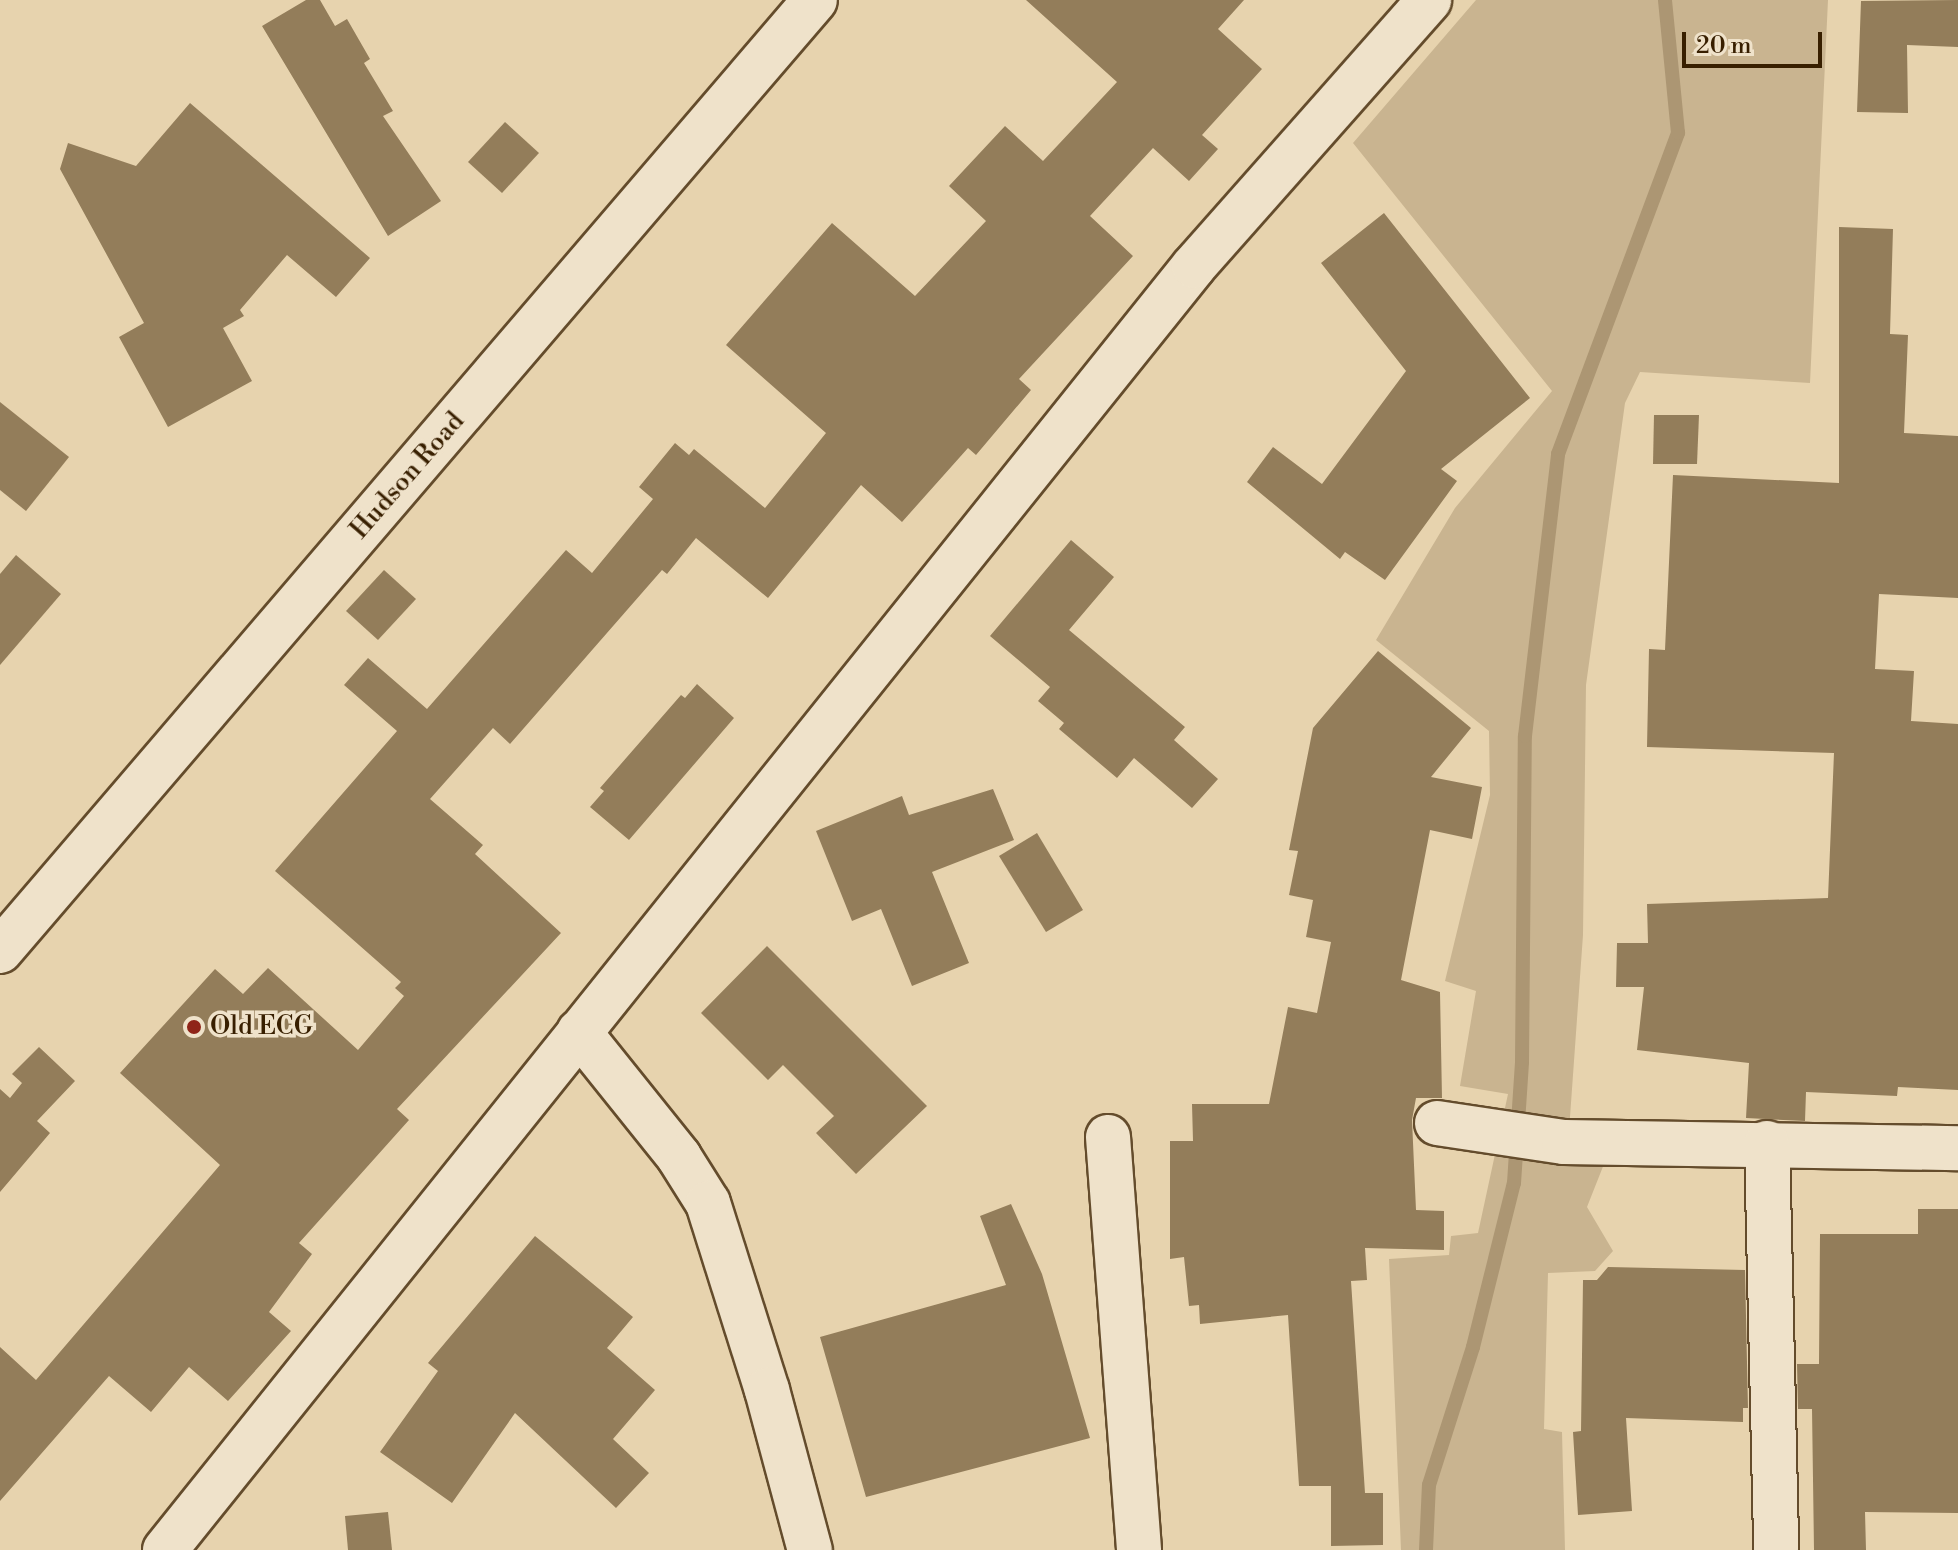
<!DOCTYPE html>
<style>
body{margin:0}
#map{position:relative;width:1958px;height:1550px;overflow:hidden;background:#e7d3ae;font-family:"Libre Bodoni",serif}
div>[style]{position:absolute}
.green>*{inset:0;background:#c9b490}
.stream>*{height:14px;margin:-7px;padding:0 7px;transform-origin:7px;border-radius:7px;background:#ac9673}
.building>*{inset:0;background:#937d5a}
.roads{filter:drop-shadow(2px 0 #644c2c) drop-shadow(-2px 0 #644c2c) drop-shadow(0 2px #644c2c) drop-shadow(0 -2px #644c2c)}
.minor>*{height:44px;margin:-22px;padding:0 22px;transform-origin:22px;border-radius:22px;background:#efe2ca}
.tertiary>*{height:44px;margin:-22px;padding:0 22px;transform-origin:22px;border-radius:22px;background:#efe2ca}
.dots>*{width:22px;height:22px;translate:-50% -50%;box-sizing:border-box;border:4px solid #efe2ca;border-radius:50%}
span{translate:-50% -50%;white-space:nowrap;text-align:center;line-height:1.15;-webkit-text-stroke:7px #efe2ca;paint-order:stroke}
.street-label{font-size:26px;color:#381f00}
.poi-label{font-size:26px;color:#381f00}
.left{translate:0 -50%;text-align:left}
.scale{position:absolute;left:1682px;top:32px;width:140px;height:36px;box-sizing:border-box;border:4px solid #381f00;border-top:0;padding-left:10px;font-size:24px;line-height:28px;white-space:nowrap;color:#381f00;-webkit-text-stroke:6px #efe2ca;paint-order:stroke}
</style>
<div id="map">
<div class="green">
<div style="clip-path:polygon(1476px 0,1828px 0,1810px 383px,1640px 372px,1625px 403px,1586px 685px,1583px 935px,1567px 1159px,1604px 1164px,1587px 1207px,1613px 1251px,1595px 1271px,1548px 1273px,1544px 1429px,1562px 1432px,1565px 1550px,1401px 1550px,1389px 1259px,1449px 1255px,1451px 1236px,1478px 1233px,1508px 1094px,1460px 1086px,1476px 991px,1445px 981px,1490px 795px,1489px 731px,1376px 640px,1455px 508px,1552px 391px,1353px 143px)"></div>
</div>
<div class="stream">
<div style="left:1426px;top:1550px;width:65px;rotate:-87.4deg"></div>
<div style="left:1429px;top:1485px;width:145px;rotate:-72.3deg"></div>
<div style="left:1473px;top:1347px;width:169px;rotate:-76deg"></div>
<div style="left:1514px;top:1183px;width:121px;rotate:-86.2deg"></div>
<div style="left:1522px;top:1062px;width:326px;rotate:-89.5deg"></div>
<div style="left:1525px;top:736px;width:284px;rotate:-83.3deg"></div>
<div style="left:1558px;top:454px;width:343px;rotate:-69.5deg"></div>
<div style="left:1678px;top:133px;width:134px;rotate:-95.6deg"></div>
</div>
<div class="building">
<div style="clip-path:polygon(306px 0,320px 0,335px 26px,347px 19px,370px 59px,364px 63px,393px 111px,383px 116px,441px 201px,388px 236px,262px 26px)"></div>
<div style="clip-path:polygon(1026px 0,1244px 0,1218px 29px,1262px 69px,1202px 135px,1218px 149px,1189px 181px,1153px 148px,1090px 216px,1133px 256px,1019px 379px,1031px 390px,976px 455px,968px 448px,902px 522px,861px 485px,768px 598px,696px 538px,667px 574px,662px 570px,510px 744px,493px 728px,430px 799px,483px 845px,475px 854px,561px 933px,397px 1109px,409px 1120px,299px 1243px,312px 1254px,269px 1312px,291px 1331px,228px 1401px,189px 1367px,151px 1412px,109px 1376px,0 1501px,0 1347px,36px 1380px,220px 1165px,120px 1073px,215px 969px,243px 994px,268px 968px,358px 1050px,404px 996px,395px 988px,401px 982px,275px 871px,397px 731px,344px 685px,368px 658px,427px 709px,566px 550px,592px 573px,653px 499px,639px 487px,675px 443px,689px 455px,694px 449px,765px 508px,826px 433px,726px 345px,832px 223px,915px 296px,986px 221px,949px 186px,1005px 126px,1043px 161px,1117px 82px)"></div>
<div style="clip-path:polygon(1958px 0,1958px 47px,1907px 45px,1908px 113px,1857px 112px,1861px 1px)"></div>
<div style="clip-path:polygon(190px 103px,370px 258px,336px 297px,287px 255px,240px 310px,244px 316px,223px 328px,252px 381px,168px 427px,119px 337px,144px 323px,60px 169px,68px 143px,136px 166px)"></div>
<div style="clip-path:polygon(505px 122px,539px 153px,502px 193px,468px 162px)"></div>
<div style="clip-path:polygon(1384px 213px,1530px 398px,1441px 469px,1457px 481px,1385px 580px,1345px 552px,1340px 559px,1247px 482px,1273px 447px,1322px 484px,1406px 371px,1321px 263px)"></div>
<div style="clip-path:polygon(1839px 227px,1893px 229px,1890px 334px,1908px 335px,1904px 433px,1958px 436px,1958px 598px,1879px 594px,1875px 669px,1914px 671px,1911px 721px,1958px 724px,1958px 1090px,1898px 1087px,1897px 1096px,1806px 1092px,1805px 1121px,1746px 1118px,1749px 1063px,1637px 1050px,1644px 987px,1616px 987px,1617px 943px,1648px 943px,1647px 904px,1828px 898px,1834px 753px,1647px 747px,1649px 649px,1665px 650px,1673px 475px,1839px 483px)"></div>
<div style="clip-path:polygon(0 402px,69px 457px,26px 511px,0 490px)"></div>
<div style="clip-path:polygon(1654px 415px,1699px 415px,1697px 464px,1653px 464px)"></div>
<div style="clip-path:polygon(1071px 540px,1114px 577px,1069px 630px,1185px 727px,1174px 740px,1218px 779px,1192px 808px,1134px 758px,1117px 778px,1059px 729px,1064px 723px,1038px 701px,1050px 687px,990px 636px)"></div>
<div style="clip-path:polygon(16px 555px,61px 594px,0 665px,0 574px)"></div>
<div style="clip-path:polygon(384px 570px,416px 599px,378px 640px,346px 611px)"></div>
<div style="clip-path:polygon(1378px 651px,1471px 728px,1431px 777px,1482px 787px,1472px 839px,1430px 830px,1401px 980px,1440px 992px,1442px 1098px,1416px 1098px,1412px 1120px,1416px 1210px,1444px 1211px,1444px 1250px,1365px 1248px,1367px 1280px,1351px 1281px,1365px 1493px,1383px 1493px,1383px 1545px,1331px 1546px,1331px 1486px,1299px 1486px,1288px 1315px,1200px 1324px,1199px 1305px,1189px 1306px,1184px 1257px,1170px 1259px,1170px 1141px,1193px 1141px,1192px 1104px,1269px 1104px,1288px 1007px,1317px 1013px,1331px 942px,1306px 937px,1313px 900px,1289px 895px,1298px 851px,1289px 850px,1313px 728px)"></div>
<div style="clip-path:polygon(697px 684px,734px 718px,629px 840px,590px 807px,604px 791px,600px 788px,681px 695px,685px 698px)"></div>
<div style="clip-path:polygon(993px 789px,1014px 840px,932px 872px,969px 963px,912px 986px,881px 909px,852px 921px,816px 831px,902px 796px,909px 815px)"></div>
<div style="clip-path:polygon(1037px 833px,1083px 910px,1046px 932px,999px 856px)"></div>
<div style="clip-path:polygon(767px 946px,927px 1106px,856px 1174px,816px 1133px,834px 1116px,783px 1065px,768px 1080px,701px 1013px)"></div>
<div style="clip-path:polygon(39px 1047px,75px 1081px,37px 1121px,50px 1133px,0 1192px,0 1089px,10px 1098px,22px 1083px,12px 1074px)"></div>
<div style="clip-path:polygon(1011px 1204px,1042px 1274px,1090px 1438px,866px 1497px,820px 1337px,1006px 1285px,980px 1216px)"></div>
<div style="clip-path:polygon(1918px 1209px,1958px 1209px,1958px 1513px,1865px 1512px,1866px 1550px,1814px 1550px,1812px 1409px,1798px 1409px,1797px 1364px,1819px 1364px,1820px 1234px,1918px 1234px)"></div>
<div style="clip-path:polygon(535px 1236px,633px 1317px,607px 1348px,655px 1390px,613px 1439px,649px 1473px,616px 1508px,515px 1413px,452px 1503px,380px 1452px,438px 1371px,428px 1363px)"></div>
<div style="clip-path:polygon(1608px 1267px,1745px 1270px,1748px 1408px,1743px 1408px,1743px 1422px,1626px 1418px,1632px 1511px,1578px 1515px,1573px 1432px,1581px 1431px,1583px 1280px,1597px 1280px)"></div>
<div style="clip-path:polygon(388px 1512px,392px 1550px,348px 1550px,345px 1516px)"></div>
</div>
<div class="roads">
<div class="minor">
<div style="left:579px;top:1032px;width:160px;rotate:51.3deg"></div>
<div style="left:679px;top:1157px;width:54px;rotate:57.8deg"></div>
<div style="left:708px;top:1203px;width:196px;rotate:72.5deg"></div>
<div style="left:767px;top:1390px;width:166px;rotate:75deg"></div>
<div style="left:1437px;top:1123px;width:128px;rotate:8.5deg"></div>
<div style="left:1564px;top:1142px;width:394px;rotate:0.9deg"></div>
<div style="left:1108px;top:1137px;width:414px;rotate:85.7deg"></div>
<div style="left:1767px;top:1143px;width:407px;rotate:88.7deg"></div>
<div style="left:165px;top:1550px;width:1645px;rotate:-51.29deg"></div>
<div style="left:1194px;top:266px;width:355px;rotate:-48.5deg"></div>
</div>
<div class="tertiary">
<div style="left:0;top:951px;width:1252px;rotate:-49.4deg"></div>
</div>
</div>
<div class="dots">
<div style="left:194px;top:1027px;background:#8f2418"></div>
</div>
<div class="street-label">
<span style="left:408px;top:476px;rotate:-49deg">Hudson Road</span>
</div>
<div class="poi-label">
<span class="left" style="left:210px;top:1027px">Old ECG</span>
</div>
<div class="scale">20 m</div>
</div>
